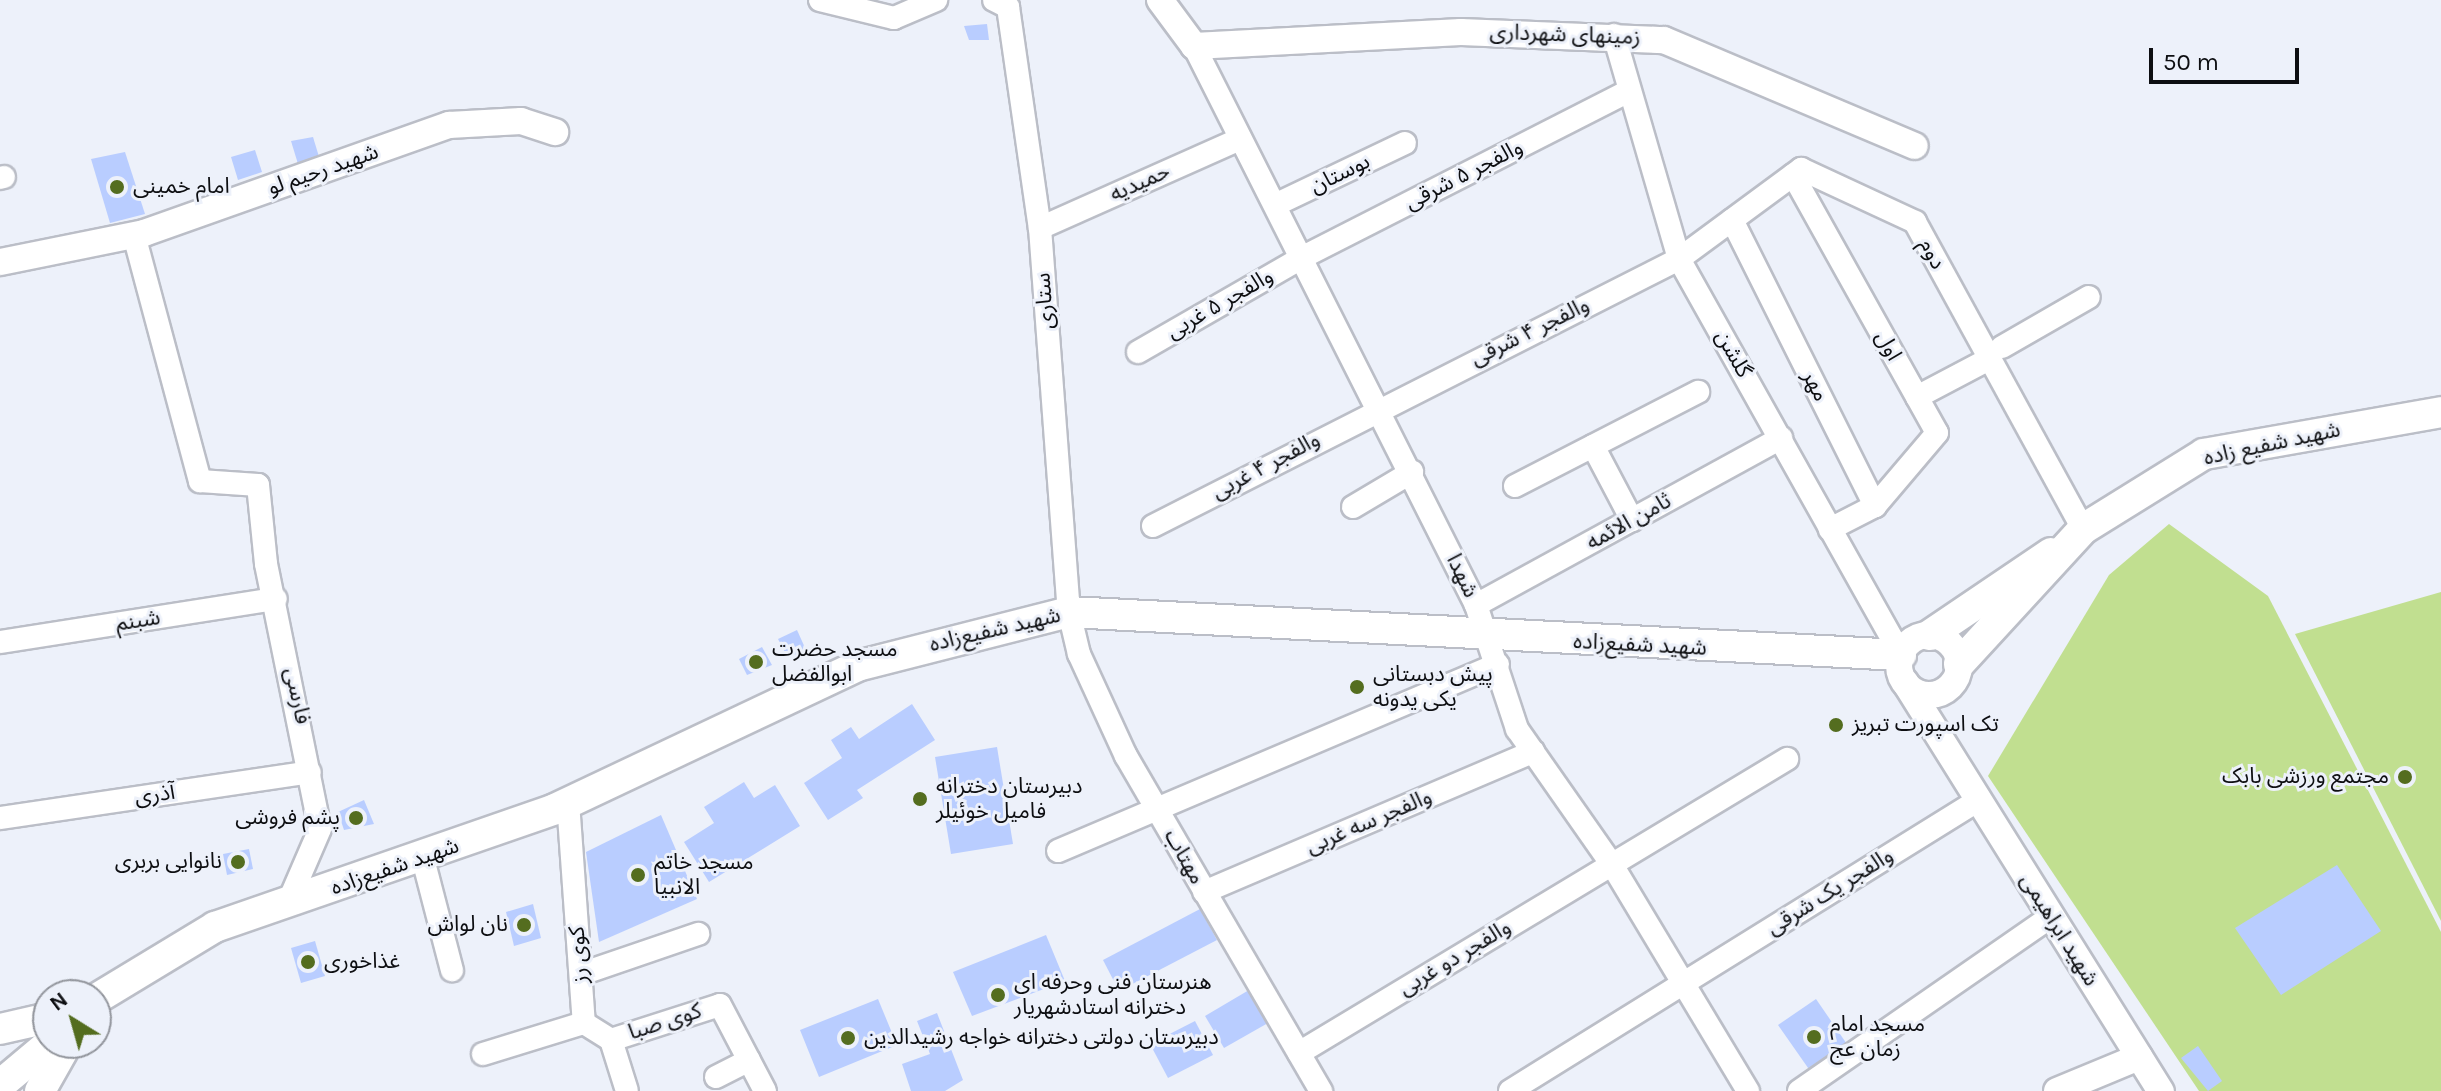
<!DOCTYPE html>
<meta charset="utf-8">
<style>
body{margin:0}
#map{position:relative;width:2441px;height:1091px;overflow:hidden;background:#edf1fa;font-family:Karla,"Noto Sans Arabic",sans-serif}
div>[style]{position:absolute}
.green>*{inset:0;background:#c1df90}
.building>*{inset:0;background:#b9cdff}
.roads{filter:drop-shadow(2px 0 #bbbec7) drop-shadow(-2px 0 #bbbec7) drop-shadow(0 2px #bbbec7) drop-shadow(0 -2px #bbbec7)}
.minor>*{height:22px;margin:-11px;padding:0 11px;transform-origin:11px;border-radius:11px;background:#fff}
.tertiary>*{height:26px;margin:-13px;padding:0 13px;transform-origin:13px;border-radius:13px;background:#fff}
.tertiary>.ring{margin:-13px;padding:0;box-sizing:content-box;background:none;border:26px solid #fff;border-radius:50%}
.secondary>*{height:30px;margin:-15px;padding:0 15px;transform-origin:15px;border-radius:15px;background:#fff}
.dots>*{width:22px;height:22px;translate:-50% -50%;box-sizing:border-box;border:4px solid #edf1fa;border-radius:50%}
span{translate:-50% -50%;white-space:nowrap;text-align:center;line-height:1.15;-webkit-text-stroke:6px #edf1fa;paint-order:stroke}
.street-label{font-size:22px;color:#0d0e11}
.poi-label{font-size:22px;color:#0d0e11}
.left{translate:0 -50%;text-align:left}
.right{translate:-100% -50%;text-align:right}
.north{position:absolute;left:32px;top:979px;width:80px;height:80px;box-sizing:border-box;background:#edf1fa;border:2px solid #93969d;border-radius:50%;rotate:323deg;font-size:22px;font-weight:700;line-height:32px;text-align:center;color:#0d0e11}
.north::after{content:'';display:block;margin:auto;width:28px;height:36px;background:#546d1f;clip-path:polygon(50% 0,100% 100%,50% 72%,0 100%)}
.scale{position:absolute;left:2149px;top:48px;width:150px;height:36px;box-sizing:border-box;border:4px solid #0d0e11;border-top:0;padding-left:10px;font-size:24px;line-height:28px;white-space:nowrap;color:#0d0e11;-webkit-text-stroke:6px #edf1fa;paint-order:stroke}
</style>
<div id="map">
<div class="green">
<div style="clip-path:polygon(2169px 524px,2268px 596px,2441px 932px,2441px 1091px,2199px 1091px,1988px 776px,2109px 575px)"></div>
<div style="clip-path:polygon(2441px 592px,2441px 921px,2295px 634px)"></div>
</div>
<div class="building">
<div style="clip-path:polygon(987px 24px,989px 40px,969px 40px,964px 26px)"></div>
<div style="clip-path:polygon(313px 137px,320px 160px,298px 164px,291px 141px)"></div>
<div style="clip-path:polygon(255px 150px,262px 172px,238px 180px,231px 157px)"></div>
<div style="clip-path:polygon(125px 152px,145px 214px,110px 223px,91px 159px)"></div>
<div style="clip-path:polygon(797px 630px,806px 650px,788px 658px,778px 639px)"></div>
<div style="clip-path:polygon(762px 647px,772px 665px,747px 675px,739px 659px)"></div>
<div style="clip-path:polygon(912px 704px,935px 740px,857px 790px,863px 798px,828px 820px,804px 783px,842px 758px,831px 740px,851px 727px,859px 739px)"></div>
<div style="clip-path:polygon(997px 747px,1013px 844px,951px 854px,935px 757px)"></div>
<div style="clip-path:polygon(744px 782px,754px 798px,775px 785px,800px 826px,709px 882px,684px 842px,714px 823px,704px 807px)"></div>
<div style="clip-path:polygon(364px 800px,374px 824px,344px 830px,338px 812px)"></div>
<div style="clip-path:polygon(661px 815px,697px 899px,599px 942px,586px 852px)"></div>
<div style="clip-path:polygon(249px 849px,253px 869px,227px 875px,223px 854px)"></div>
<div style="clip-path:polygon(2337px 865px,2381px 931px,2281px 995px,2235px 928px)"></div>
<div style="clip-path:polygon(533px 904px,541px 938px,514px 946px,506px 912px)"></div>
<div style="clip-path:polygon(1200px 909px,1217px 940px,1119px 991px,1103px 960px)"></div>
<div style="clip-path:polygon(1046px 935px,1065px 981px,972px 1016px,953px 972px)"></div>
<div style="clip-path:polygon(315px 941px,325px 976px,301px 983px,291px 948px)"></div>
<div style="clip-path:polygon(1249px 990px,1268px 1023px,1224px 1048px,1205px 1016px)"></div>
<div style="clip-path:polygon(878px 999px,897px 1045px,819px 1077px,800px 1030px)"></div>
<div style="clip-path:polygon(1816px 999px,1851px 1050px,1813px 1075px,1778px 1025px)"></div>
<div style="clip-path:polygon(937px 1013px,963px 1080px,945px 1091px,911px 1091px,902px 1064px,930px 1054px,917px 1021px)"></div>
<div style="clip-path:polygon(1195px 1021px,1213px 1055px,1168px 1078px,1150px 1044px)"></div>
<div style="clip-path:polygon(2198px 1046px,2222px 1081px,2208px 1091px,2181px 1058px)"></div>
</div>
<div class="roads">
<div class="minor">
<div style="left:820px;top:0;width:76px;rotate:13.7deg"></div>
<div style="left:894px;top:18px;width:46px;rotate:-23.2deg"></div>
<div style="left:994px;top:0;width:16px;rotate:27deg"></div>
<div style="left:1008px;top:7px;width:223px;rotate:81.8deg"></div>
<div style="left:1040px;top:228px;width:385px;rotate:85.7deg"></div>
<div style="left:1069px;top:612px;width:43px;rotate:76.6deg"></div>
<div style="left:1079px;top:654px;width:112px;rotate:65.3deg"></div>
<div style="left:1126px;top:756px;width:388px;rotate:59.8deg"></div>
<div style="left:1614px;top:35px;width:233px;rotate:73.8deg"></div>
<div style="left:1679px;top:259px;width:454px;rotate:60.7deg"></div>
<div style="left:1194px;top:46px;width:626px;rotate:63.23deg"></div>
<div style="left:1476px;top:605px;width:131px;rotate:71.7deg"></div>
<div style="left:1517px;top:729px;width:164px;rotate:55deg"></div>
<div style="left:1611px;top:863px;width:266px;rotate:59deg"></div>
<div style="left:1793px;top:175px;width:295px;rotate:60.8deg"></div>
<div style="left:1937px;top:433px;width:96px;rotate:130.3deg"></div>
<div style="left:0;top:178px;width:4px;rotate:-14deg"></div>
<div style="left:1275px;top:205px;width:144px;rotate:-25.5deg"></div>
<div style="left:1732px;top:220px;width:320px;rotate:63.4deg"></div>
<div style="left:1875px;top:506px;width:51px;rotate:152.9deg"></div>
<div style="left:1040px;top:228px;width:219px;rotate:-24deg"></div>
<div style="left:134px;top:235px;width:255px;rotate:75deg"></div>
<div style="left:200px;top:481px;width:58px;rotate:3.9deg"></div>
<div style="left:258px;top:485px;width:79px;rotate:84.2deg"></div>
<div style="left:266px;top:564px;width:270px;rotate:78.5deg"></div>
<div style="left:320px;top:829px;width:81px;rotate:113.4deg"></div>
<div style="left:2002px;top:347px;width:100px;rotate:-29.9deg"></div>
<div style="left:1138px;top:352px;width:190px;rotate:-29.9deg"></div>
<div style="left:1303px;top:257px;width:361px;rotate:-27deg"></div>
<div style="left:1917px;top:397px;width:81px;rotate:-27.8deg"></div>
<div style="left:1593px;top:446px;width:84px;rotate:62.2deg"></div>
<div style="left:1515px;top:486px;width:206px;rotate:-27.2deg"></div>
<div style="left:1353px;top:507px;width:69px;rotate:-30.7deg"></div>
<div style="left:1153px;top:526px;width:590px;rotate:-26.91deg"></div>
<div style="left:1679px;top:259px;width:152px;rotate:-36.4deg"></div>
<div style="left:1801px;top:169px;width:126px;rotate:24.9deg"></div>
<div style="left:1915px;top:222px;width:350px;rotate:61.3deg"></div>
<div style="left:1476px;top:605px;width:348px;rotate:-28.7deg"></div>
<div style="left:0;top:642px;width:279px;rotate:-8.9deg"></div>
<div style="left:568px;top:802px;width:222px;rotate:85.9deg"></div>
<div style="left:584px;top:1023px;width:32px;rotate:32deg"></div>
<div style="left:611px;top:1040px;width:53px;rotate:72.6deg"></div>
<div style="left:0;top:818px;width:313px;rotate:-8.4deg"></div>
<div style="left:1058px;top:851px;width:478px;rotate:-23deg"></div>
<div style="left:423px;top:859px;width:115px;rotate:75.4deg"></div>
<div style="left:1204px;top:892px;width:358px;rotate:-23.1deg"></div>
<div style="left:581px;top:974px;width:124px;rotate:-18.9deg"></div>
<div style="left:611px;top:1040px;width:114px;rotate:-17.8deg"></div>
<div style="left:720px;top:1005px;width:97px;rotate:62.4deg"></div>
<div style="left:1299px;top:1053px;width:570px;rotate:-31.07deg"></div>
<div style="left:483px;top:1054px;width:106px;rotate:-17.1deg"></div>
<div style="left:716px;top:1077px;width:37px;rotate:-27deg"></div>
<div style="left:1510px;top:1091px;width:550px;rotate:-31.84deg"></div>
<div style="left:1799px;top:1091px;width:305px;rotate:-34.7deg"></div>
</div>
<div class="tertiary">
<div style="left:1160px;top:0;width:57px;rotate:53.5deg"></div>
<div style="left:1194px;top:46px;width:267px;rotate:-3deg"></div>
<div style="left:1461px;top:32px;width:203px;rotate:2.3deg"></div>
<div style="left:1664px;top:40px;width:272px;rotate:22.9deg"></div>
<div style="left:0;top:262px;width:147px;rotate:-11.4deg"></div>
<div style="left:144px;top:233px;width:324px;rotate:-19.5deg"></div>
<div style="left:449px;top:125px;width:72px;rotate:-3.2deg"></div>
<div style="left:521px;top:121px;width:36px;rotate:18deg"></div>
<div class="ring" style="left:1899px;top:635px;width:34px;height:34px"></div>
<div style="left:1905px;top:682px;width:483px;rotate:58deg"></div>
<div style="left:2057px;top:1091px;width:89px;rotate:-22.5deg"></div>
</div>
<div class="secondary">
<div style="left:1930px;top:635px;width:146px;rotate:-34.1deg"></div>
<div style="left:1959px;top:664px;width:183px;rotate:-47.4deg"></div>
<div style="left:2083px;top:529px;width:142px;rotate:-31.8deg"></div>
<div style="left:2204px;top:454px;width:241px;rotate:-10deg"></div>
<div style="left:96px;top:999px;width:139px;rotate:-31.2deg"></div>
<div style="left:215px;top:927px;width:360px;rotate:-19.1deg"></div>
<div style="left:555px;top:809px;width:334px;rotate:-25.3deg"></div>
<div style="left:857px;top:666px;width:219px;rotate:-14.3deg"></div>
<div style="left:1069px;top:612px;width:833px;rotate:2.96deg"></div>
<div style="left:0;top:1029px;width:49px;rotate:-12.9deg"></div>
<div style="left:0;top:1085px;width:65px;rotate:-40deg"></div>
<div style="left:40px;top:1091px;width:55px;rotate:-60.6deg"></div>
</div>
</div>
<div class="dots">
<div style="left:117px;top:187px;background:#546d1f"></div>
<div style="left:756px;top:662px;background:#546d1f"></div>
<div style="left:1357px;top:687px;background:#546d1f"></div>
<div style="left:1836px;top:725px;background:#546d1f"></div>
<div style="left:2405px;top:777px;background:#546d1f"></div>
<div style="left:920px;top:799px;background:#546d1f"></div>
<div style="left:356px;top:818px;background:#546d1f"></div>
<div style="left:238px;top:862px;background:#546d1f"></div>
<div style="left:638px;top:875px;background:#546d1f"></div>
<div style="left:524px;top:925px;background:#546d1f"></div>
<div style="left:308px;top:962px;background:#546d1f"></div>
<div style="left:998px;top:995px;background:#546d1f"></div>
<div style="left:1814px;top:1037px;background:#546d1f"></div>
<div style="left:848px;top:1038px;background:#546d1f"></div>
</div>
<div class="street-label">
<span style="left:1565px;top:35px;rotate:2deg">زمینهای شهرداری</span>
<span style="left:323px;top:170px;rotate:-19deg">شهید رحیم لو</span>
<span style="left:1340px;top:174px;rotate:-26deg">بوستان</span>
<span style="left:1464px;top:175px;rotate:-27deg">والفجر ۵ شرقی</span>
<span style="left:1140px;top:183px;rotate:-24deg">حمیدیه</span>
<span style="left:1932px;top:254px;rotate:62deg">دوم</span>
<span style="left:1045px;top:301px;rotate:-94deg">ستاری</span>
<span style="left:1220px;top:304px;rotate:-30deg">والفجر ۵ غربی</span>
<span style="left:1530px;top:332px;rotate:-26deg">والفجر ۴ شرقی</span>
<span style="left:1888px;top:346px;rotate:61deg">اول</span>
<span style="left:1733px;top:354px;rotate:60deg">گلشن</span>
<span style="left:1815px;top:386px;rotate:63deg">مهر</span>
<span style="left:2272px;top:444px;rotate:-12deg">شهید شفیع زاده</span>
<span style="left:1266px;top:466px;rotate:-28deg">والفجر ۴ غربی</span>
<span style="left:1629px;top:522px;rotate:-29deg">ثامن الائمه</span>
<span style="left:1462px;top:576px;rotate:64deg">شهدا</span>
<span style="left:138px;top:621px;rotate:-9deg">شبنم</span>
<span style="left:995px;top:630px;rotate:-13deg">شهید شفیع‌زاده</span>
<span style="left:1640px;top:645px;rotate:3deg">شهید شفیع‌زاده</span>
<span style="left:297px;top:696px;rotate:78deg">فارسی</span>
<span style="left:155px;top:795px;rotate:-8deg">آذری</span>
<span style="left:1369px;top:822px;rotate:-23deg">والفجر سه غربی</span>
<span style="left:1184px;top:857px;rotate:60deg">مهتاب</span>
<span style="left:395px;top:867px;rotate:-19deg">شهید شفیع‌زاده</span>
<span style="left:1830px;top:892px;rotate:-32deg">والفجر یک شرقی</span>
<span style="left:2059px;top:930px;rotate:58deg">شهید ابراهیمی</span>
<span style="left:579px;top:955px;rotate:-94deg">کوی رز</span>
<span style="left:1455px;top:958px;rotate:-31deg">والفجر دو غربی</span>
<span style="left:665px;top:1022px;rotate:-18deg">کوی صبا</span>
</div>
<div class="poi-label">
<span class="left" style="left:133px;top:187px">امام خمینی</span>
<span class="left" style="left:772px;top:662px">مسجد حضرت<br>ابوالفضل</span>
<span class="left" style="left:1373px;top:687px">پیش دبستانی<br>یکی یدونه</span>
<span class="left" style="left:1852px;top:725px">تک اسپورت تبریز</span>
<span class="right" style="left:2389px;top:777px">مجتمع ورزشی بابک</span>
<span class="left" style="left:936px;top:799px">دبیرستان دخترانه<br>فامیل خوئیلر</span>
<span class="right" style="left:340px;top:818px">پشم فروشی</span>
<span class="right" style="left:222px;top:862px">نانوایی بربری</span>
<span class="left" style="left:654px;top:875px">مسجد خاتم<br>الانبیا</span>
<span class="right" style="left:508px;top:925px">نان لواش</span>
<span class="left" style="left:324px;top:962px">غذاخوری</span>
<span class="left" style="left:1014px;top:995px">هنرستان فنی وحرفه ای<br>دخترانه استادشهریار</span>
<span class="left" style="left:1830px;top:1037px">مسجد امام<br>زمان عج</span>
<span class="left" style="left:864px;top:1038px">دبیرستان دولتی دخترانه خواجه رشیدالدین</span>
</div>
<div class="north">N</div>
<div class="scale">50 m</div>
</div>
